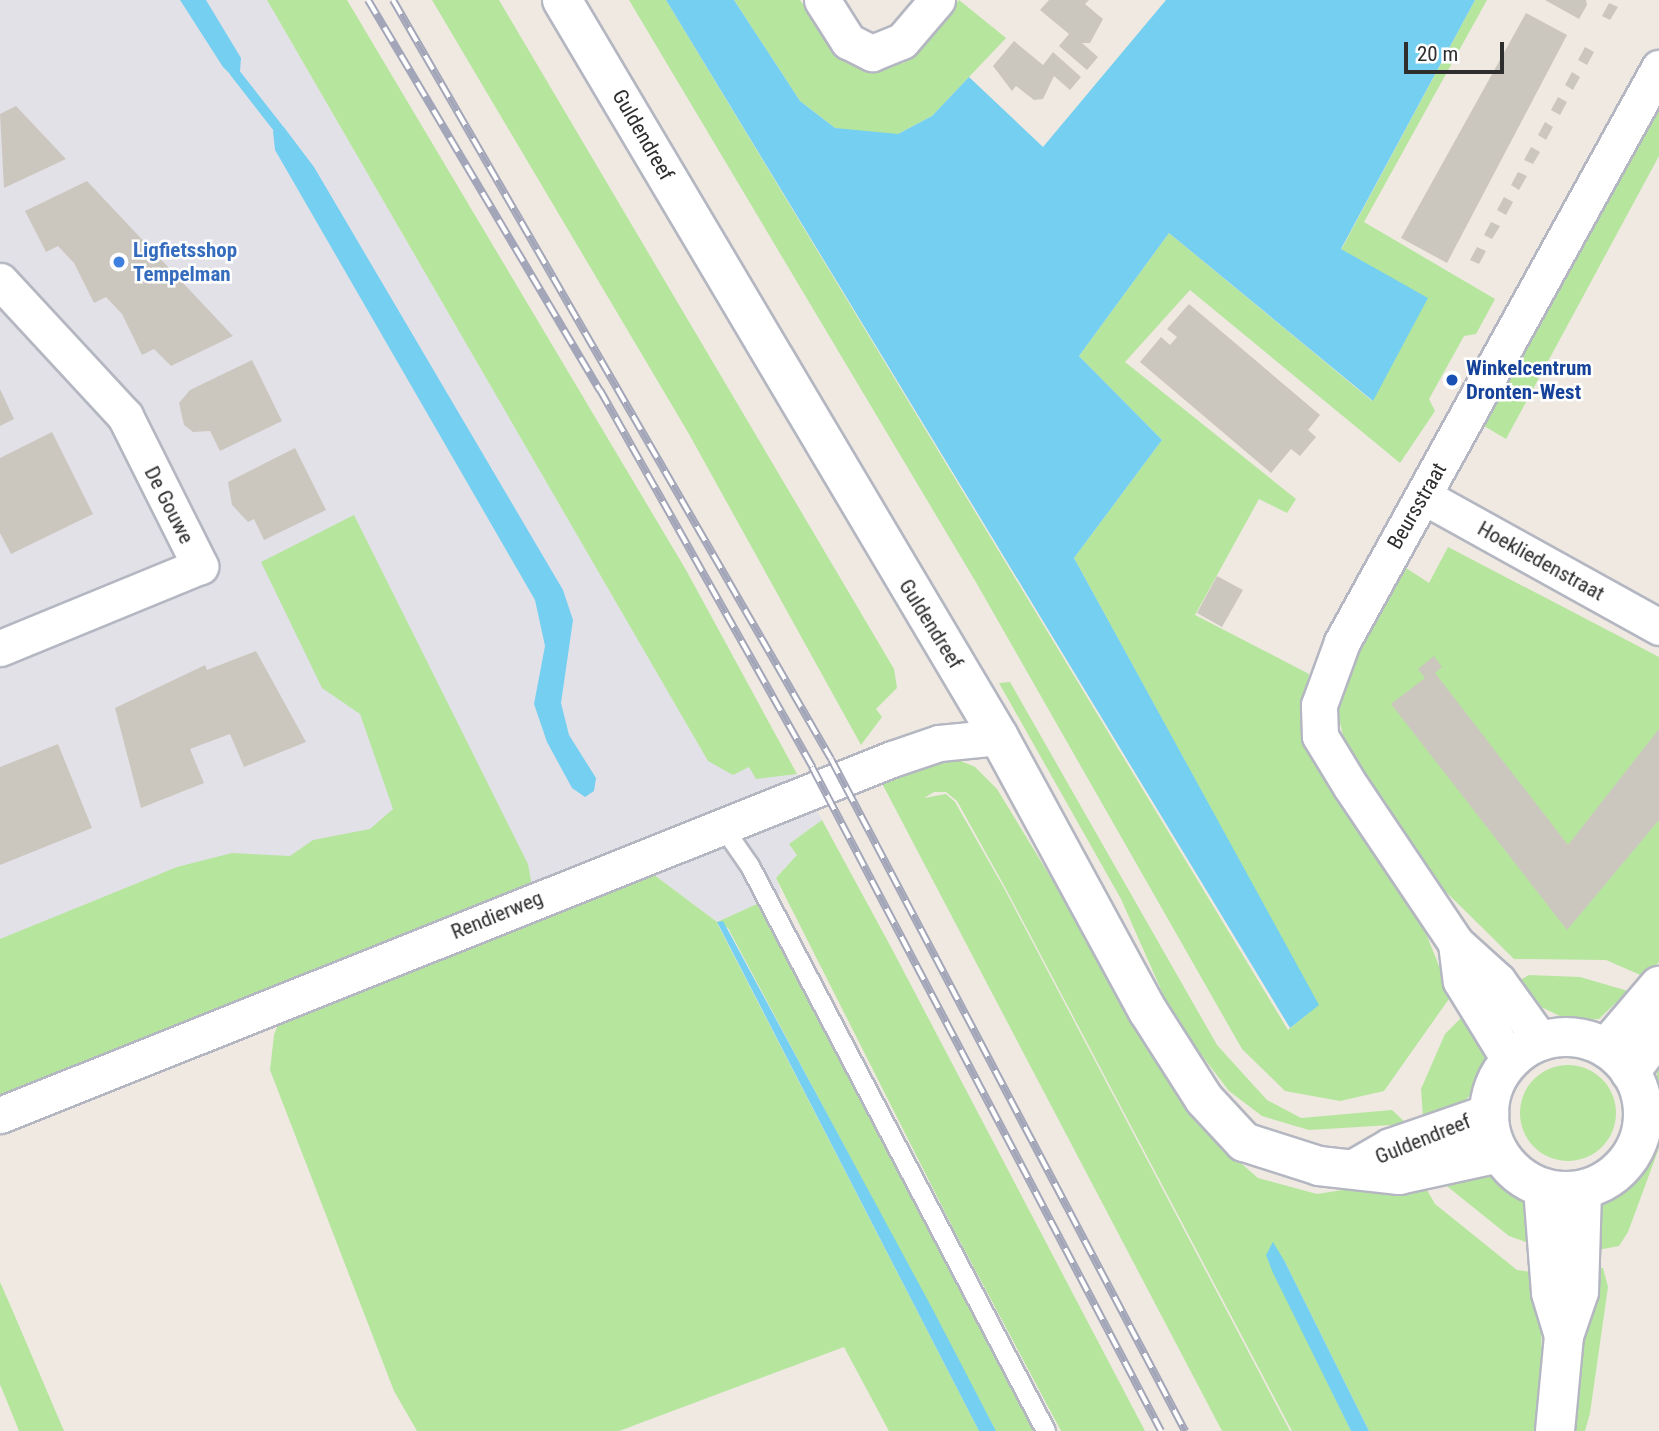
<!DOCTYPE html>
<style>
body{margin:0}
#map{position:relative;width:1659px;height:1431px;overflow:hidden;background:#efe9e1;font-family:"Roboto Condensed",sans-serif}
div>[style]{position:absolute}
.industrial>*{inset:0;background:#e3e1e8}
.green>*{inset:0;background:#b6e59e}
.round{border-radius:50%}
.water>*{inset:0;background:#75cff0}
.stream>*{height:10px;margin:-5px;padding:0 5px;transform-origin:5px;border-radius:5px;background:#75cff0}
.building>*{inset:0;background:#cbc7bf}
.roads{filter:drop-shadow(2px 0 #b4b7c1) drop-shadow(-2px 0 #b4b7c1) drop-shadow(0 2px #b4b7c1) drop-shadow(0 -2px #b4b7c1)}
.service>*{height:18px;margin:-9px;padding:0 9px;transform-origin:9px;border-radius:9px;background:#fff}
.minor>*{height:35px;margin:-17.5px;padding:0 17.5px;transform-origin:17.5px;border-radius:17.5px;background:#fff}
.tertiary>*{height:38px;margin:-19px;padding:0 19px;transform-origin:19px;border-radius:19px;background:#fff}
.tertiary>.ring{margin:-19px;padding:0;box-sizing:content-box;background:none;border:38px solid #fff;border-radius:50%}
.rail>*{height:8px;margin-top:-4px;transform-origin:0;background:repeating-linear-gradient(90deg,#fff 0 16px,#a3a6b8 0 32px);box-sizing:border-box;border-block:2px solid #a3a6b8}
.dots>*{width:19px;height:19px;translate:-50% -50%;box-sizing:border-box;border:4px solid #fff;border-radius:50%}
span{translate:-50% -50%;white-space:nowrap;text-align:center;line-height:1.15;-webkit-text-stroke:5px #fff;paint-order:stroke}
.street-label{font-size:21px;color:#2e2e2e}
.shop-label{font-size:21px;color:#366cbe;font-weight:700}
.left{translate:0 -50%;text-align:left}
.transit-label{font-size:21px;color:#164399;font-weight:700}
.scale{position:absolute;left:1404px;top:42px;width:100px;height:32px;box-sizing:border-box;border:4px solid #2e2e2e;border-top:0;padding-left:9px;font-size:21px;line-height:24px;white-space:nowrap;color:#2e2e2e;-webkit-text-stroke:5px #fff;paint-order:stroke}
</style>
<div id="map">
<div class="industrial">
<div style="clip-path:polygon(0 0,267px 0,708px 761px,749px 767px,756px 778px,797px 774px,822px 820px,789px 844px,797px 855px,776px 878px,781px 893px,717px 922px,641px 865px,0 1117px)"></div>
</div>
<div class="green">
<div style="clip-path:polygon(267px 0,347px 0,686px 570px,797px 774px,756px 779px,749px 767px,733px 775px,708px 761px)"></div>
<div style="clip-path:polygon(432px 0,499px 0,894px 669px,897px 688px,876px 709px,882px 717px,861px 745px,689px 434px)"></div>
<div style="clip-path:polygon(629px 0,666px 0,1288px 1030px,1318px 1005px,1074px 558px,1162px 440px,1079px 356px,1169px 233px,1372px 401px,1341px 250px,1475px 0,1487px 0,1364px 222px,1495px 299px,1476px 334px,1464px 336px,1429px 399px,1435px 411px,1400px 463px,1190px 290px,1125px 362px,1296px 499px,1287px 513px,1259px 499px,1195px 615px,1309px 674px,1302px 711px,1423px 926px,1451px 996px,1384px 1091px,1340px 1101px,1285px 1091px,1242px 1049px,977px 584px)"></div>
<div style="clip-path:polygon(734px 0,800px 0,843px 59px,871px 67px,904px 63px,959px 0,1006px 38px,932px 116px,898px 134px,872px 134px,835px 128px,800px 101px)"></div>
<div style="clip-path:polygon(1659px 110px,1659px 156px,1506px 439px,1479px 423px,1630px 137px)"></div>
<div style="clip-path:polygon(354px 515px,528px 864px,532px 886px,0 1103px,0 939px,177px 867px,232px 853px,290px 856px,313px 840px,370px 829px,393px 809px,360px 714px,322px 688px,261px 562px)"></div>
<div style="clip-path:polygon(1448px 547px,1659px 657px,1659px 962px,1645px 977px,1606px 960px,1514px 959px,1440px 886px,1345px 743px,1335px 703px,1346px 666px,1400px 564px,1429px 583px)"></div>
<div style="clip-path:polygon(1010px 682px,1217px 1045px,1267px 1100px,1301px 1118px,1392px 1110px,1407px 1124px,1309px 1130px,1262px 1116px,1229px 1091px,1174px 1019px,1121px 899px,999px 683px)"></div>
<div style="clip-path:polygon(947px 755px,975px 767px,997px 789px,1206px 1133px,1258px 1178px,1317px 1194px,1420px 1178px,1435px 1204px,1517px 1270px,1538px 1273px,1542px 1354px,1535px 1431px,1369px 1431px,1285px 1262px,1266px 1255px,1351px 1431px,1292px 1431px,1006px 889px,957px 801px,946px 792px,934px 792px,924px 798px,946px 794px,955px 802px,1005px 890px,1290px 1431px,1222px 1431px,876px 772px)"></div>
<div style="clip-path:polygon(822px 820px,892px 949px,1145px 1431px,1061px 1431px,954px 1230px,776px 878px,797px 855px,789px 844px)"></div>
<div style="clip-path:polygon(641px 865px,717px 922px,757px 904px,1034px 1431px,996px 1431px,728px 928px,717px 923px,979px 1431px,889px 1431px,844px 1347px,619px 1431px,417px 1431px,394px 1391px,270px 1070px,274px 1035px,281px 1017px)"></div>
<div style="clip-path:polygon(1529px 975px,1580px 977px,1628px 991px,1599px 1019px,1570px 1021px,1533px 1003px,1515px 983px)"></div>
<div style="clip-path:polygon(1469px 1010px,1487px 1054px,1480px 1084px,1462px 1104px,1423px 1117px,1421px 1089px,1445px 1034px)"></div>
<div style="clip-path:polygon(1659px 1051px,1659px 1148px,1628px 1232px,1619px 1246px,1597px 1250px,1594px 1216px,1651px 1148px)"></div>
<div class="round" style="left:1520px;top:1065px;width:96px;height:96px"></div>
<div style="clip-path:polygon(1437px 1170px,1492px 1171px,1516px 1187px,1530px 1213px,1534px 1245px,1509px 1236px,1448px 1187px)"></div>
<div style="clip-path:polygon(1592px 1268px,1603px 1268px,1608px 1287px,1590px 1413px,1585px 1431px,1573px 1431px)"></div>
<div style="clip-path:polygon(0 1282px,11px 1307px,64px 1431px,19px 1431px,0 1384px)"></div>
</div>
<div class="water">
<div style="clip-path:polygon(180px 0,206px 0,241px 58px,240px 71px,231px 75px,223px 67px)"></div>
<div style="clip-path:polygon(666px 0,734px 0,800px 101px,835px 128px,898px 134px,932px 116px,969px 77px,1043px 147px,1166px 0,1475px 0,1341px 249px,1428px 298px,1373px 401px,1169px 233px,1079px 356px,1162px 440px,1074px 558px,1319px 1005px,1290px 1028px)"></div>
<div style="clip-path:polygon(283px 126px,314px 167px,563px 590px,573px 620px,561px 703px,569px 735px,596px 778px,594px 791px,585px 797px,572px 788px,547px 742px,534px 704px,545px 646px,535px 600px,275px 150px,273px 131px)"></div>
<div style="clip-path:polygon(723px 921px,932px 1308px,996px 1431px,979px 1431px,717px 922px)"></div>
<div style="clip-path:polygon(1273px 1242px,1285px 1262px,1369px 1431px,1351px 1431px,1273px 1273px,1266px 1255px)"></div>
</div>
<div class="stream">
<div style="left:235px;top:73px;width:70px;rotate:52deg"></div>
</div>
<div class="building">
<div style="clip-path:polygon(1049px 0,1089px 0,1085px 4px,1103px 19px,1090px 43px,1082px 43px,1098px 57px,1087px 70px,1059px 46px,1069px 34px,1040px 10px)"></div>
<div style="clip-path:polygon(1545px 0,1586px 0,1587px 5px,1579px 19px)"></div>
<div style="clip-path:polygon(1609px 3px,1618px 7px,1610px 20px,1602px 16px)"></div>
<div style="clip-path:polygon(1526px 13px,1567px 35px,1447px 263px,1401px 238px)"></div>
<div style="clip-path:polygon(1014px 41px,1043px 65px,1053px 52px,1081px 77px,1070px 90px,1054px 76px,1043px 99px,1034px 100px,1016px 86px,1012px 91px,993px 66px)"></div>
<div style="clip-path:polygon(1585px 47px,1594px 52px,1587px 65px,1578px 60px)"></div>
<div style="clip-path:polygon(1572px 72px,1580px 77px,1573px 90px,1565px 85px)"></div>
<div style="clip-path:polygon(1558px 97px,1567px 102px,1560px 115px,1551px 110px)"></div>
<div style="clip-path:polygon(16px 106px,66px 159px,4px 188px,0 114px)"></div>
<div style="clip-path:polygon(1545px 122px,1553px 127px,1546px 140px,1538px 135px)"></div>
<div style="clip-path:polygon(1531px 147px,1540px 152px,1533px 164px,1524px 160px)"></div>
<div style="clip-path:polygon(1518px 172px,1527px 176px,1519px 190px,1511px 185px)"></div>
<div style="clip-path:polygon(87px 181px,233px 336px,171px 366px,154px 349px,142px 355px,122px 314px,106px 297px,94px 303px,74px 263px,58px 246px,46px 252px,25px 211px)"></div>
<div style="clip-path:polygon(1504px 197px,1513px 202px,1506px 215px,1497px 210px)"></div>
<div style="clip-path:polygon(1491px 222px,1500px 226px,1492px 239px,1484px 235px)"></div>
<div style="clip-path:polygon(1477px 247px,1486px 251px,1479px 264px,1470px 260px)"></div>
<div style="clip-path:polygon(1189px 304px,1320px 415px,1308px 430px,1316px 437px,1300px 456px,1291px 449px,1271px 473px,1140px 362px,1161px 337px,1170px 345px,1177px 337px,1167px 329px)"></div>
<div style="clip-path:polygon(252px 360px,282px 421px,220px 451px,210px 431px,193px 432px,184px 425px,179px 403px,190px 390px)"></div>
<div style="clip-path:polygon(0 389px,14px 419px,0 426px)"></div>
<div style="clip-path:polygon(52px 432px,93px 514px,11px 554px,0 533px,0 458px)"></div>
<div style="clip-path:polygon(295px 448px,326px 510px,264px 540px,254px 519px,248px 522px,232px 505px,228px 482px)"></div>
<div style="clip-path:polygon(1217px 576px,1243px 590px,1222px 627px,1197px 613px)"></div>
<div style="clip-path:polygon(256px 651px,306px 742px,244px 767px,230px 734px,190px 749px,204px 783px,141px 808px,115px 708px,205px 665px,207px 670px)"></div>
<div style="clip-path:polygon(1434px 656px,1442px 667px,1435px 673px,1568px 845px,1659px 729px,1659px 820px,1567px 930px,1391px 704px,1425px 678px,1418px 669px)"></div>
<div style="clip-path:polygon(58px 744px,92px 828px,0 865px,0 767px)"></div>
</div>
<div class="roads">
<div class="service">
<div style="left:723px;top:827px;width:47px;rotate:55.3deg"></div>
<div style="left:750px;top:866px;width:638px;rotate:62.35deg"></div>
</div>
<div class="minor">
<div style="left:822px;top:0;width:49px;rotate:57.6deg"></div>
<div style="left:848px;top:41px;width:27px;rotate:27deg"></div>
<div style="left:872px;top:53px;width:32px;rotate:-22deg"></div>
<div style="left:902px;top:41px;width:54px;rotate:-49.5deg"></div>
<div style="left:0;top:281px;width:184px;rotate:47.2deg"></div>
<div style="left:125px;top:416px;width:168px;rotate:63.4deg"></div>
<div style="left:200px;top:566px;width:216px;rotate:157.7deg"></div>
<div style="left:1423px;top:496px;width:270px;rotate:29deg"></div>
<div style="left:1456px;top:943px;width:38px;rotate:83deg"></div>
<div style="left:1461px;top:981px;width:94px;rotate:58.5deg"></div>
<div style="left:1541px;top:1041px;width:74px;rotate:-125.6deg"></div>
<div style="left:1498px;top:981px;width:57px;rotate:-137.9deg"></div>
<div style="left:1456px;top:943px;width:188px;rotate:-123.9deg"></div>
<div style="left:1351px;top:787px;width:60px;rotate:-121.3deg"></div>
<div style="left:1320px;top:736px;width:31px;rotate:-92deg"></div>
<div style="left:1319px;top:705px;width:67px;rotate:-69.9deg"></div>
<div style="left:1342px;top:642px;width:656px;rotate:-61.09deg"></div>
<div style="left:0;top:1115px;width:960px;rotate:-21.76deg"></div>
<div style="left:892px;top:759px;width:50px;rotate:-18.8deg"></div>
<div style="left:939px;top:743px;width:60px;rotate:-5.7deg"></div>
</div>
<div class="tertiary">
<div style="left:562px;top:0;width:857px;rotate:59.33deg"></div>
<div style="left:999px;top:737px;width:312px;rotate:61.5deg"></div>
<div style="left:1148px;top:1011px;width:104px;rotate:57.5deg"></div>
<div style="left:1204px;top:1099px;width:59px;rotate:47.1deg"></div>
<div style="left:1244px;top:1142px;width:79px;rotate:17.7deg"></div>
<div style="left:1319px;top:1166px;width:81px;rotate:6.4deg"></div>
<div style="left:1399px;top:1175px;width:102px;rotate:-12.4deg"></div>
<div class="ring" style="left:1489px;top:1037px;width:116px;height:116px"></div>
<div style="left:1606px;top:1048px;width:82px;rotate:-49.5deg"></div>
<div style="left:1630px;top:1072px;width:48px;rotate:-52.7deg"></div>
<div style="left:1358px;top:1167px;width:38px;rotate:-30deg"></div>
<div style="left:1391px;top:1148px;width:104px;rotate:-19.1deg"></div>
<div style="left:1543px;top:1188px;width:105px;rotate:85.6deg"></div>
<div style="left:1551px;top:1293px;width:45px;rotate:73.2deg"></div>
<div style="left:1555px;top:1431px;width:95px;rotate:-84.6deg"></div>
<div style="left:1564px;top:1336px;width:46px;rotate:-71.2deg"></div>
<div style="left:1579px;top:1292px;width:102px;rotate:-88.3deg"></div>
</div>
</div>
<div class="rail">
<div style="left:368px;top:0;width:454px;rotate:59.3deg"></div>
<div style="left:600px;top:390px;width:433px;rotate:60.6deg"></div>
<div style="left:812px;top:767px;width:750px;rotate:62.27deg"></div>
<div style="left:393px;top:0;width:876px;rotate:60.01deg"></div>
<div style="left:831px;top:759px;width:760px;rotate:62.22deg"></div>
</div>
<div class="dots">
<div style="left:119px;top:262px;background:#3f7fe0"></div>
<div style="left:1452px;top:380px;background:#1a4fb4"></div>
</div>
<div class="street-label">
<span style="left:643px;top:135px;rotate:60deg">Guldendreef</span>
<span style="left:169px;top:505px;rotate:63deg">De Gouwe</span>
<span style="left:1417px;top:506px;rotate:-60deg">Beursstraat</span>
<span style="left:1541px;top:561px;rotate:29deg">Hoekliedenstraat</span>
<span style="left:931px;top:624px;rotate:58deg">Guldendreef</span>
<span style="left:497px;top:915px;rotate:-22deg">Rendierweg</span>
<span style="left:1423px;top:1139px;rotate:-22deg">Guldendreef</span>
</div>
<div class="shop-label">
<span class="left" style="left:133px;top:262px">Ligfietsshop<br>Tempelman</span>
</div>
<div class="transit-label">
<span class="left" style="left:1466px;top:380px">Winkelcentrum<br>Dronten-West</span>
</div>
<div class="scale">20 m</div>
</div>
